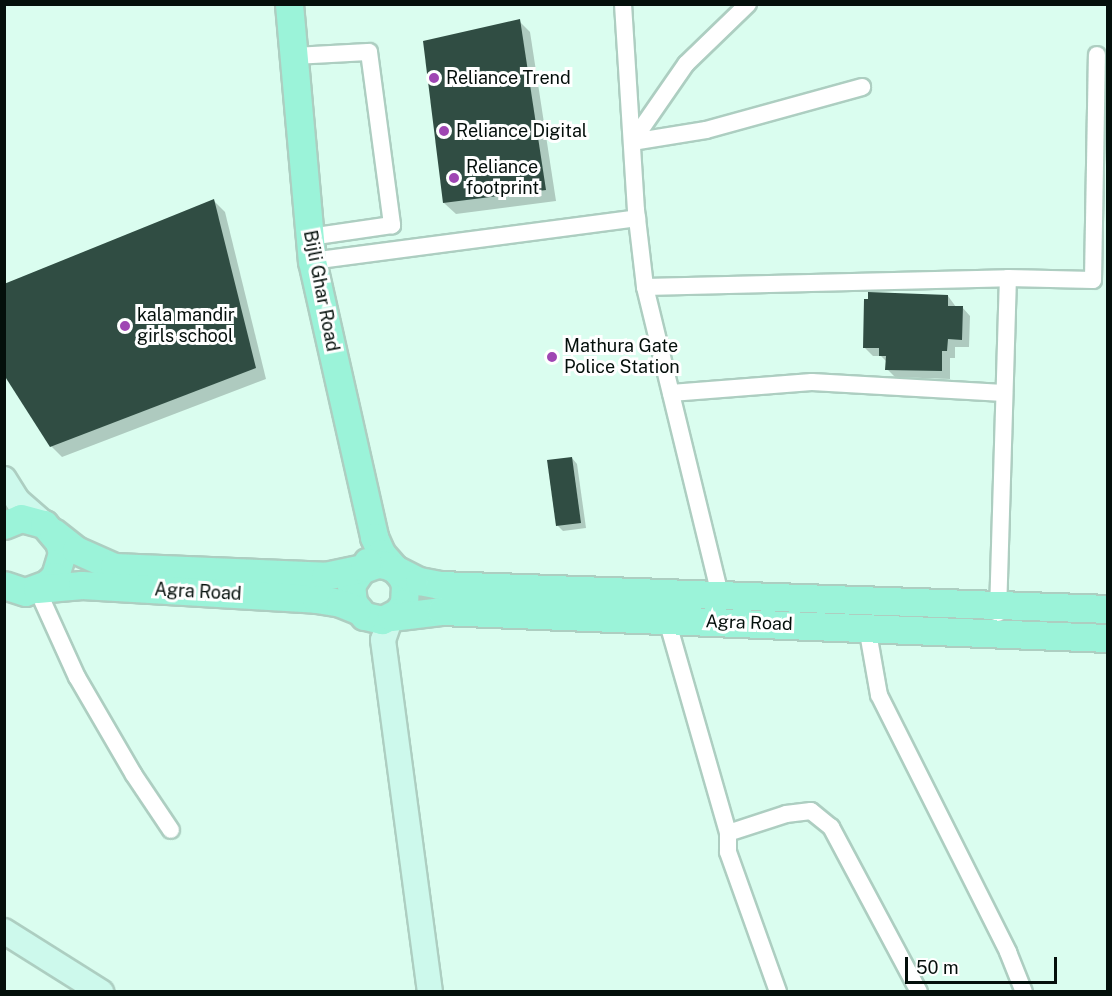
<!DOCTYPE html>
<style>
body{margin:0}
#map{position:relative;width:1112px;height:996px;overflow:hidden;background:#dafdef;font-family:"Public Sans",sans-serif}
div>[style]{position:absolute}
.shadow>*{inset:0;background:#0003}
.building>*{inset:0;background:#304d43}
.roads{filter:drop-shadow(2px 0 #adcec1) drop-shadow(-2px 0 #adcec1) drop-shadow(0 2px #adcec1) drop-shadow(0 -2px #adcec1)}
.street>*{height:16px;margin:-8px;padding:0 8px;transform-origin:8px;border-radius:8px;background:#fff}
.secondary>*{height:24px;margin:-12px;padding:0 12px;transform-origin:12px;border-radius:12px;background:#cdf9ec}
.primary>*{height:27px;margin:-13.5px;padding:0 13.5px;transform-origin:13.5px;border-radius:13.5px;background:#9bf3d9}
.dots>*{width:16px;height:16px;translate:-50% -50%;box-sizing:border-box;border:3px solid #fff;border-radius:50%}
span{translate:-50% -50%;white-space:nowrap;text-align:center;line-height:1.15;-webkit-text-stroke:6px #fff;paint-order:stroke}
.poi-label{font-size:18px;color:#040f0b}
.left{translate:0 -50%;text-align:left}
.street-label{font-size:18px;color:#040f0b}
.frame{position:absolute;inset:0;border:6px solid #040f0b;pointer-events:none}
.scale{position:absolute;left:905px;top:957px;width:152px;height:27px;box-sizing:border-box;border:3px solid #040f0b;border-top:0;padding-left:8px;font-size:18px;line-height:21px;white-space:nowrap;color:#040f0b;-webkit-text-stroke:4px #fff;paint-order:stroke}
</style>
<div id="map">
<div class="shadow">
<div style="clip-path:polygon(519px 21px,530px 32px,556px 201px,456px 214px,444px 203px)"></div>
<div style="clip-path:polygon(214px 201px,225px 212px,266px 379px,62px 457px,51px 446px)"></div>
<div style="clip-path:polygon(948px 296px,956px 307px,962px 307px,970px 316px,969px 347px,955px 347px,955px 358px,950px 358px,950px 379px,895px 377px,887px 369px,887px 362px,881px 356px,873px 356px,864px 347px)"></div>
<div style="clip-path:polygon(572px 458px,577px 464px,586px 528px,563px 531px,558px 526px)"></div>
</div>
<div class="building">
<div style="clip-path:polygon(520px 19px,546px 190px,443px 203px,423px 41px)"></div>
<div style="clip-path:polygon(214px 199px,256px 368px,50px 447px,4px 375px,4px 284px)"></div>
<div style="clip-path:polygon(868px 292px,948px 295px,948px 306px,963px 306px,962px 340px,948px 339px,947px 351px,942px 351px,942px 371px,885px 370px,886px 356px,879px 356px,879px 348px,863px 348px,864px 299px,868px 299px)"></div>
<div style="clip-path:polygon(572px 457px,581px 523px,556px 526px,547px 460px)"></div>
</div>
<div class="roads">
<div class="street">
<div style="left:623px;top:4px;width:206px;rotate:86.4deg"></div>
<div style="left:636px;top:210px;width:78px;rotate:83.3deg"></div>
<div style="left:645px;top:287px;width:363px;rotate:-1.4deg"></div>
<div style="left:1008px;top:278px;width:85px;rotate:1.3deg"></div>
<div style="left:1093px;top:280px;width:225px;rotate:-89deg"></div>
<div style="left:748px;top:4px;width:86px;rotate:135.9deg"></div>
<div style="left:686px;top:64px;width:95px;rotate:124.7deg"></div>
<div style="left:632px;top:142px;width:75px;rotate:-9.2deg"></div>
<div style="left:706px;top:130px;width:162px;rotate:-15.4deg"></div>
<div style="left:293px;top:56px;width:76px;rotate:-3deg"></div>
<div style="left:369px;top:52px;width:175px;rotate:82.4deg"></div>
<div style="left:392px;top:225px;width:83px;rotate:171.7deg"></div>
<div style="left:312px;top:261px;width:328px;rotate:-7.5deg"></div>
<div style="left:645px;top:287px;width:317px;rotate:76.3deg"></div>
<div style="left:671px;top:393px;width:141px;rotate:-4.5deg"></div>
<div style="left:812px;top:382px;width:192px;rotate:3.3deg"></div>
<div style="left:37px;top:589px;width:97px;rotate:65.6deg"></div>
<div style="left:77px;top:677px;width:113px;rotate:59.8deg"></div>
<div style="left:134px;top:775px;width:66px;rotate:56.1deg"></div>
<div style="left:998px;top:613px;width:335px;rotate:-88.3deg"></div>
<div style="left:667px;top:620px;width:222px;rotate:74deg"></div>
<div style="left:728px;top:833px;width:19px;rotate:90deg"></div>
<div style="left:728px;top:852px;width:149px;rotate:70.3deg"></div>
<div style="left:867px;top:627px;width:69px;rotate:80deg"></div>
<div style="left:879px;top:695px;width:288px;rotate:63.3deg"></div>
<div style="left:1008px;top:952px;width:43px;rotate:68.2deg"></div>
<div style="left:728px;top:833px;width:61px;rotate:-18.1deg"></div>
<div style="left:786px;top:814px;width:25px;rotate:-7deg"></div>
<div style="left:811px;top:811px;width:26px;rotate:39deg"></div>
<div style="left:831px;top:827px;width:187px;rotate:61.9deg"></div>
</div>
<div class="secondary">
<div style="left:4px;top:479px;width:26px;rotate:58deg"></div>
<div style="left:18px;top:501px;width:35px;rotate:41deg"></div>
<div style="left:391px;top:617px;width:24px;rotate:109deg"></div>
<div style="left:383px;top:640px;width:355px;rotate:82.4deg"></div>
<div style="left:4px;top:931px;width:115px;rotate:32.2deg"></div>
</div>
<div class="primary">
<div style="left:289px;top:4px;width:258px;rotate:84.9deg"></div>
<div style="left:312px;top:261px;width:283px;rotate:77.3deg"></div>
<div style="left:374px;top:537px;width:17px;rotate:66deg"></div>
<div style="left:381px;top:553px;width:32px;rotate:49deg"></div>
<div style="left:402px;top:577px;width:9px;rotate:69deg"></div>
<div style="left:405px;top:585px;width:18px;rotate:93deg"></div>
<div style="left:404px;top:603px;width:11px;rotate:124deg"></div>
<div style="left:398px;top:612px;width:18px;rotate:153deg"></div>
<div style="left:382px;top:620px;width:18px;rotate:-167deg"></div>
<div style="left:364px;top:616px;width:17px;rotate:-130deg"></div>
<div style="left:353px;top:603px;width:18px;rotate:-96deg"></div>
<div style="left:351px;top:585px;width:18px;rotate:-56deg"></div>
<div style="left:361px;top:570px;width:17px;rotate:-21deg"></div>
<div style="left:377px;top:564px;width:9px;rotate:6deg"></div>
<div style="left:386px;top:565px;width:10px;rotate:24deg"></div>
<div style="left:395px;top:569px;width:27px;rotate:27deg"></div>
<div style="left:419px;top:581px;width:20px;rotate:11deg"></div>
<div style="left:439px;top:585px;width:669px;rotate:2.05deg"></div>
<div style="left:4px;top:525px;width:18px;rotate:-22deg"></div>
<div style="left:21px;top:518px;width:24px;rotate:15deg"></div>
<div style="left:44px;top:524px;width:23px;rotate:50deg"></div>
<div style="left:59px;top:542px;width:11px;rotate:75deg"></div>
<div style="left:62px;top:553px;width:24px;rotate:107deg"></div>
<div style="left:55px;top:576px;width:11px;rotate:135deg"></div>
<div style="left:47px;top:584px;width:23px;rotate:160deg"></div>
<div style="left:25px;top:592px;width:22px;rotate:-162deg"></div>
<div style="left:53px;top:532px;width:29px;rotate:38deg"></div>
<div style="left:76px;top:550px;width:42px;rotate:24.1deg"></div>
<div style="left:114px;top:567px;width:211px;rotate:2.4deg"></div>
<div style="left:325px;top:576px;width:40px;rotate:-12deg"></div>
<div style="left:364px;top:568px;width:7px;rotate:-63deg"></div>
<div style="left:37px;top:589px;width:45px;rotate:-5.1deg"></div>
<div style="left:82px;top:585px;width:234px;rotate:3.4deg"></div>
<div style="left:316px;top:599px;width:24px;rotate:9deg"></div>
<div style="left:340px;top:603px;width:18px;rotate:22deg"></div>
<div style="left:391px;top:617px;width:50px;rotate:-6.8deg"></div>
<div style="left:441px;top:611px;width:668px;rotate:2.32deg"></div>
</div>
</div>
<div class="dots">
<div style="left:434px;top:78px;background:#9f46b3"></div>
<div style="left:444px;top:131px;background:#9f46b3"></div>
<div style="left:454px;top:178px;background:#9f46b3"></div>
<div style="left:125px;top:326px;background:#9f46b3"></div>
<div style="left:552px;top:357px;background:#9f46b3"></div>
</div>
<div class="poi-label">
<span class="left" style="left:446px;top:78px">Reliance Trend</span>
<span class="left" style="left:456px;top:131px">Reliance Digital</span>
<span class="left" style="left:466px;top:178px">Reliance<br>footprint</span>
<span class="left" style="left:137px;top:326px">kala mandir<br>girls school</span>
<span class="left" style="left:564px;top:357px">Mathura Gate<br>Police Station</span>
</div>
<div class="street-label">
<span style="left:321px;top:291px;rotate:79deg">Bijli Ghar Road</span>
<span style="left:198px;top:592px;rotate:3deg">Agra Road</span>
<span style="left:749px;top:623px;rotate:2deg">Agra Road</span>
</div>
<div class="frame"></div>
<div class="scale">50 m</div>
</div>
